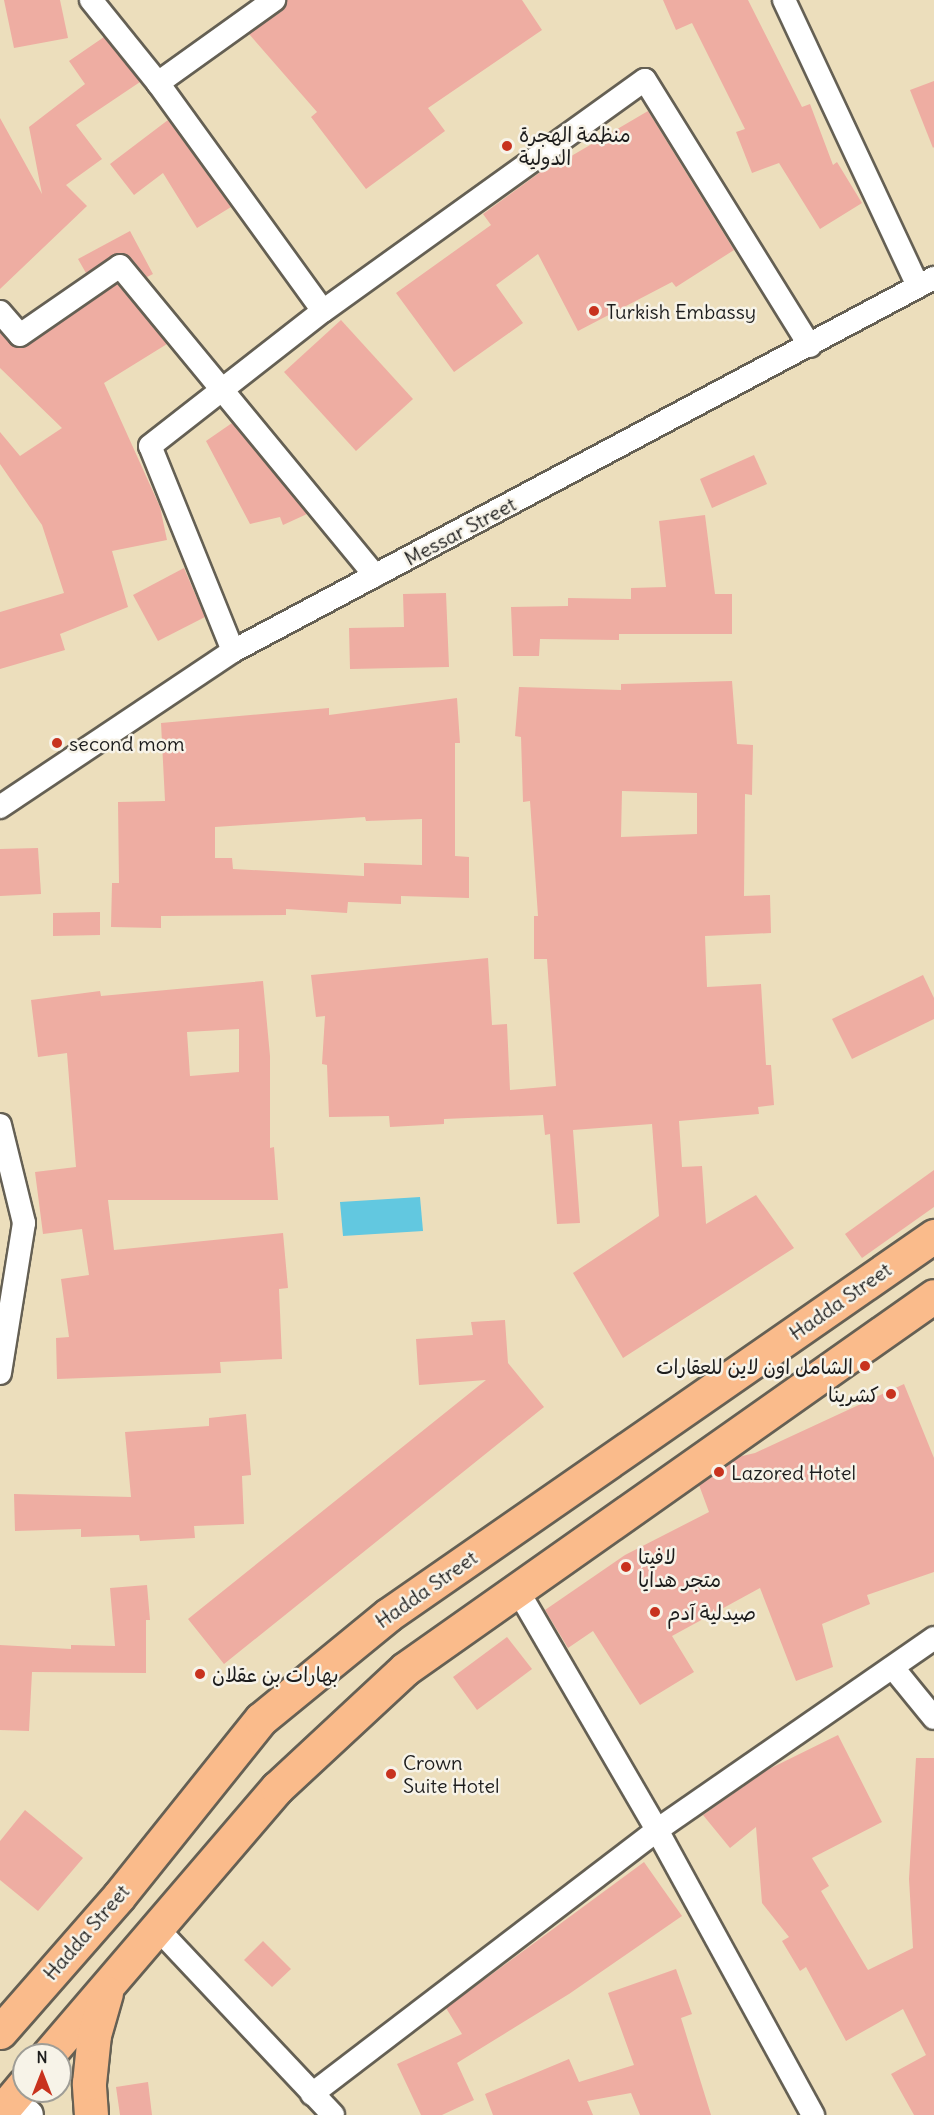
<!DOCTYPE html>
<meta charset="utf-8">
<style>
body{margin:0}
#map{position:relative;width:934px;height:2115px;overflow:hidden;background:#ecdebc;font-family:Delius,"Playpen Sans Arabic",sans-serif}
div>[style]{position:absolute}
.water>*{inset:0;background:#62c8e0}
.building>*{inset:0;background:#eeada2}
.roads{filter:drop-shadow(2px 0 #656054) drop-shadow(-2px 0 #656054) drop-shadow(0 2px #656054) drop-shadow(0 -2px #656054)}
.minor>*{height:22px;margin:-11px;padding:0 11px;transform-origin:11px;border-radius:11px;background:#fff}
.tertiary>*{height:28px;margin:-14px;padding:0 14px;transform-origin:14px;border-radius:14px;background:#fff}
.primary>*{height:33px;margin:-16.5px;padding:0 16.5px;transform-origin:16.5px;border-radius:16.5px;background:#fabb8b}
.dots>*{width:16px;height:16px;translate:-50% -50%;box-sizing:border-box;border:3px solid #f7f3e8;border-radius:50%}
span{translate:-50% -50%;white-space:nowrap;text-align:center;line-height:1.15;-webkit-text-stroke:5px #f7f3e8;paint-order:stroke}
.poi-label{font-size:20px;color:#1c1c1c}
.left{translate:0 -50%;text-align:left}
.right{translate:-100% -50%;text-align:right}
.street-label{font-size:20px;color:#1c1c1c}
.north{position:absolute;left:12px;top:2043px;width:60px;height:60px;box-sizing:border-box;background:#f7f3e8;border:2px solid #9f9d96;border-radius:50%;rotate:0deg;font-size:16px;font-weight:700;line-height:24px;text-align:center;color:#1c1c1c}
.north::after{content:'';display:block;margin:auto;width:21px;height:27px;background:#c8321e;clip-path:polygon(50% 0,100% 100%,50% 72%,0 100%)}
</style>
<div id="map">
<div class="water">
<div style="clip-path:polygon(420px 1197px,423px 1231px,343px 1236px,340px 1202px)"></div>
</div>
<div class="building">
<div style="clip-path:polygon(4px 0,60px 0,68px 38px,14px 48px)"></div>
<div style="clip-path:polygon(287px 0,522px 0,542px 30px,428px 108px,445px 131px,366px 189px,311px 117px,317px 112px,249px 34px,282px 11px)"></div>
<div style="clip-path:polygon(663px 0,748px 0,802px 107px,810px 104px,833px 165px,837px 162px,862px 203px,820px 229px,779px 163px,752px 173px,736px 132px,745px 129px,692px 23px,676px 30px)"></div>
<div style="clip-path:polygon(104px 37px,140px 82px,76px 125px,102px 159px,66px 185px,87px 206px,0 289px,0 118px,42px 194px,29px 127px,85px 84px,69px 61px)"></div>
<div style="clip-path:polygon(934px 81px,934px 147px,933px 148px,910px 90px)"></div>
<div style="clip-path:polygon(648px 111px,734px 250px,676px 287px,672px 282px,578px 331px,538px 254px,496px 285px,523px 323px,454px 372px,396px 293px,491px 225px,483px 214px,554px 162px,556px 165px)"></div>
<div style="clip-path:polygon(168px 120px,231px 207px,197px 228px,163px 173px,134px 195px,110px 164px)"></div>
<div style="clip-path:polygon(130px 231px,153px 274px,147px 277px,130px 257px,119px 253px,86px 273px,78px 259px)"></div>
<div style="clip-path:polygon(117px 284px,167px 344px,104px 383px,160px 507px,167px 540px,112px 551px,128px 607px,60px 634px,65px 650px,0 669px,0 612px,64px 593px,42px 525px,0 464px,0 432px,20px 456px,62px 428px,0 368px,0 333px,15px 347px,27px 346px)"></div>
<div style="clip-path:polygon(341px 320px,413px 399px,356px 451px,284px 372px)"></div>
<div style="clip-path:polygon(232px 423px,307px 514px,283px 525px,280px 517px,250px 524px,206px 441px)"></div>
<div style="clip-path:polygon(754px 455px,767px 484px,712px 508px,700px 479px)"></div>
<div style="clip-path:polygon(705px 515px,715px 594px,732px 594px,732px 634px,619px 634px,619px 640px,540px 639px,539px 656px,513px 656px,511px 607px,568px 606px,568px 598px,631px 599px,631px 588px,666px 587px,659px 521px)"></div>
<div style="clip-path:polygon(184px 568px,205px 617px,158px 641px,133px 595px)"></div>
<div style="clip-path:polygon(446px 593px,449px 667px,350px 669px,349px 628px,404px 627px,403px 594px)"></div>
<div style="clip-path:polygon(evenodd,732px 681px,737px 744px,753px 745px,752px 795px,745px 794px,744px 896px,770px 895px,771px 933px,705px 936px,707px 987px,761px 984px,766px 1065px,771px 1065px,774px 1105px,758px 1107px,759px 1114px,679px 1121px,682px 1167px,702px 1166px,706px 1224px,756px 1195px,794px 1248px,623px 1358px,573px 1273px,659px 1216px,652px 1124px,573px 1130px,580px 1223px,557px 1224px,550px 1134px,545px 1135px,543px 1115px,444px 1119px,444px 1124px,390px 1127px,389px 1116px,329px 1117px,327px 1065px,322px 1064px,325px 1016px,316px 1017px,311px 975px,488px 958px,492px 1025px,507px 1024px,510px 1090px,556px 1086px,547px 959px,534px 959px,534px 916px,538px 916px,530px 801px,523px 802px,521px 737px,515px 736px,519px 687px,621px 690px,621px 684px,732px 681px,622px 791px,697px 793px,697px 834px,621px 837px,622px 791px)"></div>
<div style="clip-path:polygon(evenodd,457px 698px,460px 743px,455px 743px,455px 856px,469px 857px,469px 898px,401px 896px,401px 904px,348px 902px,347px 913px,286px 909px,286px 915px,161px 916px,161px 928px,111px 927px,112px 883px,119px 883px,118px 802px,165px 801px,161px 723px,329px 708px,329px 715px,457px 698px,365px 817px,366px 821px,422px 819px,422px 865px,364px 863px,364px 876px,233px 869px,232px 858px,215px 858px,215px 827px,365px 817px)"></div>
<div style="clip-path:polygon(38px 848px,41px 894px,0 896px,0 849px)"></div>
<div style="clip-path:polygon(100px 912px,100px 935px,53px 936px,53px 913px)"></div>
<div style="clip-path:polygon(923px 975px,934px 998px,934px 1019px,852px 1059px,832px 1019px)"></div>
<div style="clip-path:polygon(evenodd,263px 981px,270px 1056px,270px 1148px,274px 1147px,278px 1200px,108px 1200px,114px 1250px,283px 1233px,288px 1288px,279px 1289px,282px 1359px,220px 1362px,221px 1373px,57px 1379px,56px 1338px,69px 1337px,61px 1279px,89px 1275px,82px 1229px,43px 1234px,35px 1172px,76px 1167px,67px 1053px,38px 1057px,31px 1000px,100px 991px,101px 996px,263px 981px,239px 1029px,239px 1072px,190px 1076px,187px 1032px,239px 1029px)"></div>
<div style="clip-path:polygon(934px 1170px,934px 1207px,862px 1258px,845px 1234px)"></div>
<div style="clip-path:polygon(505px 1320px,508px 1363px,544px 1407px,224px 1664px,188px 1619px,486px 1380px,419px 1385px,416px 1339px,473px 1335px,471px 1322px)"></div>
<div style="clip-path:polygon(904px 1384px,934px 1458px,934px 1572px,867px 1595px,870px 1604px,822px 1624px,833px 1667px,796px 1681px,760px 1588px,672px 1636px,694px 1672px,640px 1705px,593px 1631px,568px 1648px,545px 1610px,625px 1555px,709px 1512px,699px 1485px,738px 1457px,755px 1453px)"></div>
<div style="clip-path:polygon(246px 1414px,251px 1475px,242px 1476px,244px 1524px,194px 1526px,195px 1538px,140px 1541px,139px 1535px,81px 1537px,81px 1529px,15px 1531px,14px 1494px,131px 1497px,125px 1432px,209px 1426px,209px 1418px)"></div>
<div style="clip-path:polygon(147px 1585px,150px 1620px,146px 1620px,146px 1673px,32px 1672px,29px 1731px,0 1730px,0 1645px,71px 1649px,71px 1645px,115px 1646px,110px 1588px)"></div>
<div style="clip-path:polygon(507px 1637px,532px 1669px,477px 1710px,453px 1677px)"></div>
<div style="clip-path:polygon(838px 1735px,882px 1822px,812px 1858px,829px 1886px,821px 1891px,868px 1970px,913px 1948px,909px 1879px,916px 1758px,934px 1758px,934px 2115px,914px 2115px,891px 2074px,926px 2055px,903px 2009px,846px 2041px,806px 1967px,800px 1971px,782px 1941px,789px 1937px,762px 1903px,756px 1827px,730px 1848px,703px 1815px,767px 1770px)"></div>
<div style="clip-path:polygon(25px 1810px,83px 1858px,38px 1911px,0 1880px,0 1841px)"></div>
<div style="clip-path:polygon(644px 1862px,682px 1916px,569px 1994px,457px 2063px,474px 2100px,442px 2115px,421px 2115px,397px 2064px,462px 2034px,446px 2008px)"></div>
<div style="clip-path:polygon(263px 1941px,291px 1969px,272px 1987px,244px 1960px)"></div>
<div style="clip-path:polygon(676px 1969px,692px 2014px,681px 2018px,711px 2115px,640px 2115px,631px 2093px,587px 2101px,593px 2115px,493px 2115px,485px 2094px,569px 2059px,579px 2082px,634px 2065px,608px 1993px)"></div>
<div style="clip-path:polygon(148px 2082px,152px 2115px,120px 2115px,116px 2087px)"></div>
</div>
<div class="roads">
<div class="minor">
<div style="left:91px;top:0;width:107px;rotate:51.1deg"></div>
<div style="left:158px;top:83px;width:281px;rotate:54.1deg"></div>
<div style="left:784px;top:0;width:316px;rotate:64.9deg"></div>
<div style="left:158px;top:83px;width:143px;rotate:-35.6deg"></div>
<div style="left:0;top:312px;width:30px;rotate:49deg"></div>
<div style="left:20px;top:335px;width:121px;rotate:-34.6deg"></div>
<div style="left:120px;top:266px;width:401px;rotate:50.5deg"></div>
<div style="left:233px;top:651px;width:221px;rotate:-112deg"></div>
<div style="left:150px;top:446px;width:219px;rotate:-38deg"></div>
<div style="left:323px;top:311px;width:396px;rotate:-35.7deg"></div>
<div style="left:645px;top:80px;width:313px;rotate:58.2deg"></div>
<div style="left:0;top:807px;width:280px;rotate:-33.8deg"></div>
<div style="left:233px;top:651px;width:794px;rotate:-28.02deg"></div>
<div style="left:0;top:1125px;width:101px;rotate:76.2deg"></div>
<div style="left:24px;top:1223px;width:152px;rotate:99.1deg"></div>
<div style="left:518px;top:1591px;width:276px;rotate:59.8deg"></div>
<div style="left:657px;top:1830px;width:325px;rotate:61.3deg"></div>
<div style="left:894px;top:1669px;width:63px;rotate:50.8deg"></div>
<div style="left:156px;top:1927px;width:258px;rotate:46.7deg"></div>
<div style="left:312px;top:2094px;width:434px;rotate:-37.4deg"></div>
<div style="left:657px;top:1830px;width:337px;rotate:-34.7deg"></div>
</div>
<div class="tertiary">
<div style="left:12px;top:2099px;width:23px;rotate:43deg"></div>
</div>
<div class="primary">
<div style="left:0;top:2032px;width:181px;rotate:-48.8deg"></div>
<div style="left:119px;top:1896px;width:227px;rotate:-51.3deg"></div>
<div style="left:261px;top:1719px;width:164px;rotate:-39.3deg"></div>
<div style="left:388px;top:1615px;width:665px;rotate:-34.77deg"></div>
<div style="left:48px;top:2055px;width:352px;rotate:-49.4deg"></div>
<div style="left:277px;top:1788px;width:175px;rotate:-42.9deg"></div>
<div style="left:405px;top:1669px;width:647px;rotate:-35.19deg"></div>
<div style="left:0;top:2113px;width:38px;rotate:-50deg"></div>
<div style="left:91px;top:2115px;width:32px;rotate:-94deg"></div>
<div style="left:89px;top:2083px;width:48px;rotate:-84.1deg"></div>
<div style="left:94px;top:2035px;width:44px;rotate:-74.1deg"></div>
</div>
</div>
<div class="dots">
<div style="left:507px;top:146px;background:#c8321e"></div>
<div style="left:594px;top:311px;background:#c8321e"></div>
<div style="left:57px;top:743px;background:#c8321e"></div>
<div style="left:865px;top:1366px;background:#c8321e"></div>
<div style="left:891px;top:1394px;background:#c8321e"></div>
<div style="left:719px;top:1472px;background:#c8321e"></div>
<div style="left:626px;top:1567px;background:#c8321e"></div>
<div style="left:655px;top:1612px;background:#c8321e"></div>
<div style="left:200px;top:1674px;background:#c8321e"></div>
<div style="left:391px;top:1774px;background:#c8321e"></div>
</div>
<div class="poi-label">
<span class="left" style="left:519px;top:146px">منظمة الهجرة<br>الدولية</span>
<span class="left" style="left:606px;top:311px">Turkish Embassy</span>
<span class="left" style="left:69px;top:743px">second mom</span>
<span class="right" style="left:853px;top:1366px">الشامل اون لاين للعقارات</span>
<span class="right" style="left:879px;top:1394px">كشرينا</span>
<span class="left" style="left:731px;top:1472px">Lazored Hotel</span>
<span class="left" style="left:638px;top:1568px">لافيتا<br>متجر هدايا</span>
<span class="left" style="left:667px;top:1612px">صيدلية آدم</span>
<span class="left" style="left:212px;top:1674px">بهارات بن عقلان</span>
<span class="left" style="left:403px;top:1774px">Crown<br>Suite Hotel</span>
</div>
<div class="street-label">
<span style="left:460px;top:531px;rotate:-28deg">Messar Street</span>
<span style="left:840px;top:1301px;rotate:-35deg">Hadda Street</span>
<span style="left:426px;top:1589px;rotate:-35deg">Hadda Street</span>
<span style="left:86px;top:1932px;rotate:-49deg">Hadda Street</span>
</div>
<div class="north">N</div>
</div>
